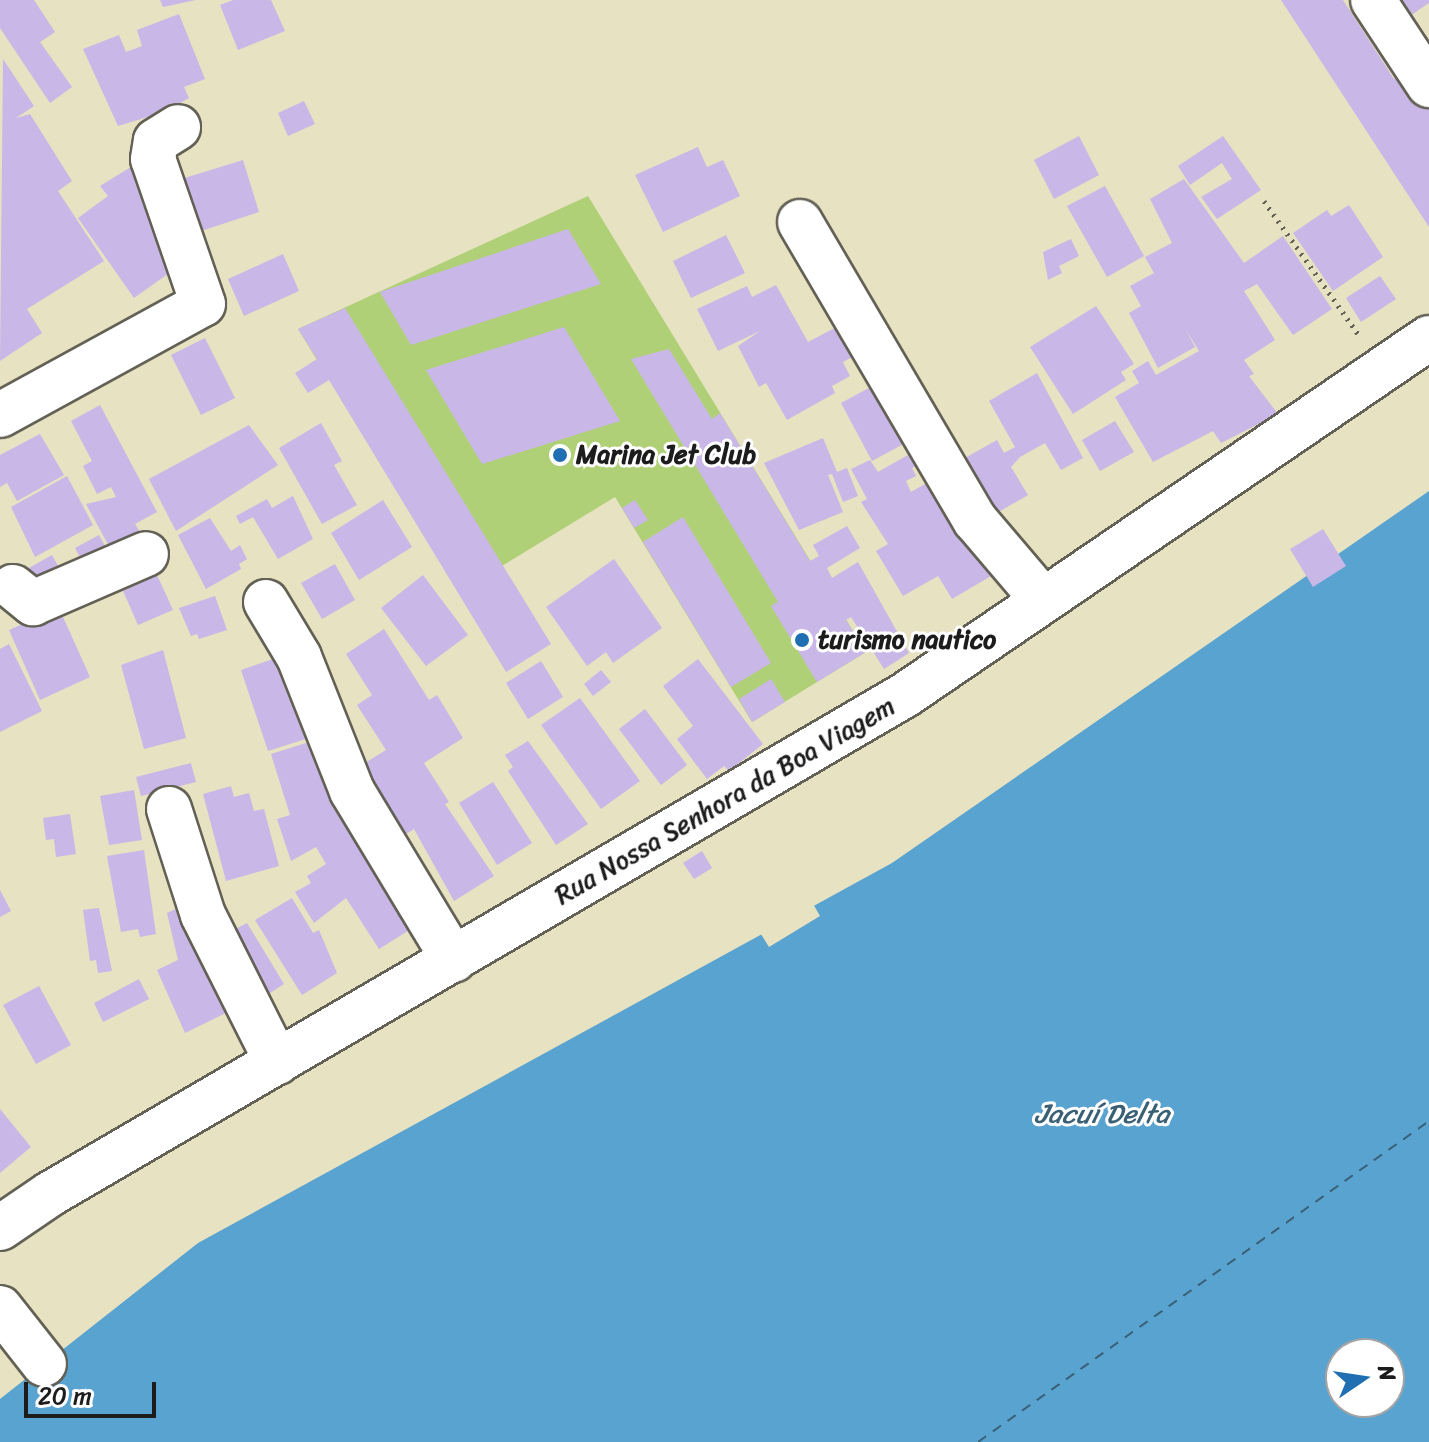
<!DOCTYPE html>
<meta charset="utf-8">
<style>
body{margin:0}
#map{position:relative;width:1429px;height:1442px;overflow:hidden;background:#e7e2c1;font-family:Sriracha,sans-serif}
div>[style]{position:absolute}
.green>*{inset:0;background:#b0d077}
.water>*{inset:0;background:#59a3d1}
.pier>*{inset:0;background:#e7e2c1}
.ferry>*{height:2px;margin-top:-1px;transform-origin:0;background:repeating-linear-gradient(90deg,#3a6076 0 10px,transparent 0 18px)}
.building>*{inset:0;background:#c9b7e8}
.path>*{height:5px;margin-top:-2.5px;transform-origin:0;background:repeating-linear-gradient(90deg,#636156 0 2px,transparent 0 8px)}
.roads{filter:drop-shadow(2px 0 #636156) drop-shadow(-2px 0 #636156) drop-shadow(0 2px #636156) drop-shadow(0 -2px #636156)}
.minor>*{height:44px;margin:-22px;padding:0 22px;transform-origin:22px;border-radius:22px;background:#fff}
.dots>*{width:22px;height:22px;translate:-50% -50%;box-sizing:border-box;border:4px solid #fff;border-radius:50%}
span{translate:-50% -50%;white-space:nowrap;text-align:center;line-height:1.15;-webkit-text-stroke:6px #fff;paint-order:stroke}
.poi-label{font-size:26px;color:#1c1c1c;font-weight:700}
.left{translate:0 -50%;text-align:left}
.street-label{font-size:26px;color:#1c1c1c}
.water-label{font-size:28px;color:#3a6076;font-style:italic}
.north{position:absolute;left:1325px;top:1338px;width:80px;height:80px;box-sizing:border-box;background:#fff;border:2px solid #a4a4a4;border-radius:50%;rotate:77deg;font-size:22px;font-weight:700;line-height:32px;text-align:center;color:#1c1c1c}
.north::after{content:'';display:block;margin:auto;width:28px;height:36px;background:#1f6fb2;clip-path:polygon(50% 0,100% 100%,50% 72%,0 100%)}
.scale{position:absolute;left:24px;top:1382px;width:132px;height:36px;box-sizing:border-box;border:4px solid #1c1c1c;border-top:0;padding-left:10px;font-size:24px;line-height:28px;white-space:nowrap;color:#1c1c1c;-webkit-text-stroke:6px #fff;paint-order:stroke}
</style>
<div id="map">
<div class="green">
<div style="clip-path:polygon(588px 196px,866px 652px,752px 722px,615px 497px,459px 592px,298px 329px)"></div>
</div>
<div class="water">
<div style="clip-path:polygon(evenodd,1429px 491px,1429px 1442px,0 1442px,0 1399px,198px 1243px,892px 863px,1429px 491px,1341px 1354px,1389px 1354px,1389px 1402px,1341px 1402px,1341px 1354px)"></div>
</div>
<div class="pier">
<div style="clip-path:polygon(812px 902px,820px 916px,769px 947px,759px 931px)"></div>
</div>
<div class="ferry">
<div style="left:978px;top:1442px;width:554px;rotate:-35.44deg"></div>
</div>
<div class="building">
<div style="clip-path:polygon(0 0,34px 0,55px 32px,40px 42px,72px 87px,50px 103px,0 28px)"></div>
<div style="clip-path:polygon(160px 0,196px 0,163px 7px)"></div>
<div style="clip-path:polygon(233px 0,271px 0,285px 31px,238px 50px,220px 5px)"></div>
<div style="clip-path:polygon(1281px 0,1343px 0,1394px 79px,1404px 72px,1429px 110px,1429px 227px)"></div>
<div style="clip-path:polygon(1391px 0,1429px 0,1429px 3px,1404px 20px)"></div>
<div style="clip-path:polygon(179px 14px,205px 79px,184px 87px,189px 98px,164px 112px,118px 126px,83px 49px,119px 35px,126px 52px,142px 46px,137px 30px)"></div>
<div style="clip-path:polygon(3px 59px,34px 106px,16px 118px,30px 114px,72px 181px,58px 191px,104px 261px,27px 309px,42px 333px,0 361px)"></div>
<div style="clip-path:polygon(304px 101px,315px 124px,288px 136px,278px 113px)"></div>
<div style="clip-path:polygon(1079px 136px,1099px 175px,1054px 199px,1034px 160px)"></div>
<div style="clip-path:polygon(1223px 136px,1261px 190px,1217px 219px,1201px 197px,1232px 179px,1222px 163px,1190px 185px,1178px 166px)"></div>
<div style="clip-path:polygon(698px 147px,707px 167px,723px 160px,740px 196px,663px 232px,635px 175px)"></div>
<div style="clip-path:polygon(144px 159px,182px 264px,134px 298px,78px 218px,108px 196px,100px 186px)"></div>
<div style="clip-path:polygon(243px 160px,259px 212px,192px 234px,175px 181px)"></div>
<div style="clip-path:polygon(1184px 179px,1244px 263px,1283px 236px,1332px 309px,1293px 335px,1257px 284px,1244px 291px,1275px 340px,1244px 360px,1254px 374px,1249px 376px,1278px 414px,1221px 443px,1213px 431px,1153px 462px,1115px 397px,1139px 383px,1132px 371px,1148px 361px,1156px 375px,1199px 351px,1186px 330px,1195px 347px,1158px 368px,1129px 313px,1141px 306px,1130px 286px,1154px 273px,1145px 257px,1172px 243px,1150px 199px)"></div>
<div style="clip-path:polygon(1105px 186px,1144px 256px,1107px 277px,1067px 206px)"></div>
<div style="clip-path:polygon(1349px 205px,1383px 257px,1333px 291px,1293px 233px,1327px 210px,1331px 216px)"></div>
<div style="clip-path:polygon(568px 229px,601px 284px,411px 345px,380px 292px)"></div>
<div style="clip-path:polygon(726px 235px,745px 273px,691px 298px,673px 261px)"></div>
<div style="clip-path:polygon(1071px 239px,1079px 256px,1059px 266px,1062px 273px,1048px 280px,1043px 252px)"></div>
<div style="clip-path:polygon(283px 254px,299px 291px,244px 316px,228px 279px)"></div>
<div style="clip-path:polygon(1380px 276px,1396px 299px,1361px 322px,1346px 298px)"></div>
<div style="clip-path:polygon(776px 285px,808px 342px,842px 324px,858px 354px,843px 362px,850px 376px,832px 386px,835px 393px,787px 420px,766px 383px,759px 387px,738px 346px,760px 331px,718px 351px,697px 309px,747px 286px,752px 297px)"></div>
<div style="clip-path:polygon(1096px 306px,1134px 364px,1121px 372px,1126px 380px,1073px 414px,1030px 347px)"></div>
<div style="clip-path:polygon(345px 308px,551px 644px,506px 672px,329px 380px,308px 393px,295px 373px,317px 359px,298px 329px)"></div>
<div style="clip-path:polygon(564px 327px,620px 421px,482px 464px,426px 370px)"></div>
<div style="clip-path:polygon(205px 338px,235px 398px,201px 415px,171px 355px)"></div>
<div style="clip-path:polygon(669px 349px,712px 419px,720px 413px,810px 561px,819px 556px,813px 545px,847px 526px,860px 548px,827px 568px,832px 578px,858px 562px,909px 653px,884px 669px,851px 617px,846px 620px,866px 652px,817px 682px,771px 606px,778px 602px,631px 359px)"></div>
<div style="clip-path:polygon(1037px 373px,1083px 458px,1061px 470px,1045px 443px,1020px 457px,1011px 467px,1028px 495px,988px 518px,956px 463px,997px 440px,1004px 453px,1015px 447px,989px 401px)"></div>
<div style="clip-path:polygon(880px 382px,911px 440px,872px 461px,841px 403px)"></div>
<div style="clip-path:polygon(100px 405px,157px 512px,135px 524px,140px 532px,110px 548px,86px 504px,116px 497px,111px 487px,97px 494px,83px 466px,92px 461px,71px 421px)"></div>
<div style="clip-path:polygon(1115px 421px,1134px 452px,1100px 471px,1082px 440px)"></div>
<div style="clip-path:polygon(321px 423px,342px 461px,334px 465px,357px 505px,322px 524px,279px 448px)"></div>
<div style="clip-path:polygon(249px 425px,278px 465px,176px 531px,149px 479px)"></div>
<div style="clip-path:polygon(40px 434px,64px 475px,17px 501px,7px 483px,0 487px,0 455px)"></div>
<div style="clip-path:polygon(823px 438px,837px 472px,847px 468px,858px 496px,843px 502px,832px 474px,828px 475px,843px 512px,799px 530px,764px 463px)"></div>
<div style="clip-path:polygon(915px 451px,922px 463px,912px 468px,916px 476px,906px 481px,911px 492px,937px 477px,991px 576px,952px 599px,938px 576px,903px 596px,876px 551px,888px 544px,861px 502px,867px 499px,851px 469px,870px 460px,878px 472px)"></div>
<div style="clip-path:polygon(67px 476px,93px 525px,35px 557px,11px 507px)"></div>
<div style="clip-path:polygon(293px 496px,313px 539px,278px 559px,253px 517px,240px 524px,236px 516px,267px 499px,272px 508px)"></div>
<div style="clip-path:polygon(383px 500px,412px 547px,359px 580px,331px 533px)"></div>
<div style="clip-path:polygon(635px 500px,648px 520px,634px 528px,622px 508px)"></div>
<div style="clip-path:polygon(683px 517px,771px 663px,731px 687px,643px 542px)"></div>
<div style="clip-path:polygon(210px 518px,231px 551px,240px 545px,247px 559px,239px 564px,241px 569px,206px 589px,178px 535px)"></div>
<div style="clip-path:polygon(1323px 529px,1346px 566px,1313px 587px,1290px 549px)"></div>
<div style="clip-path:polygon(99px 535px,111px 557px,87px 570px,75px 548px)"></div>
<div style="clip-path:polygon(52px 555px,65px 579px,42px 592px,29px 568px)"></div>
<div style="clip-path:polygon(614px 559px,662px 628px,613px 663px,606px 652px,587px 666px,546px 607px)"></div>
<div style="clip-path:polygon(335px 564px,355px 600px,322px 619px,301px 583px)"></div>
<div style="clip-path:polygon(157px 575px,173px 610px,138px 625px,123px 591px)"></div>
<div style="clip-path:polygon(423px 575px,468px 635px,426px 666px,381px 608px)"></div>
<div style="clip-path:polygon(215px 596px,227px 630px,199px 639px,197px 634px,191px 636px,179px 608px)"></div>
<div style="clip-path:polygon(59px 608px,90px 677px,40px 700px,9px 630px)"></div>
<div style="clip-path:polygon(384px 629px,429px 700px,437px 695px,463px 738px,424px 763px,449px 802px,445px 804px,494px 876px,454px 901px,414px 829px,395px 841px,352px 771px,386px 750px,357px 705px,372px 695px,346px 654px)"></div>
<div style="clip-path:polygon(9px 644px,42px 711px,0 732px,0 649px)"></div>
<div style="clip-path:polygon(163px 650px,186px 738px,144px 749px,121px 665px)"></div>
<div style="clip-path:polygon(290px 653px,318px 735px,268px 751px,241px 670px)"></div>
<div style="clip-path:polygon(698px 659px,763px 744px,729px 771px,724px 766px,707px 779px,677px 739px,693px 726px,663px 686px)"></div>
<div style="clip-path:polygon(541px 661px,563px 697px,528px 719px,506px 683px)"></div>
<div style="clip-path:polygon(601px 670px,611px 682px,593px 696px,584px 684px)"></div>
<div style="clip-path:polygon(771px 679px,785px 702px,752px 722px,739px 699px)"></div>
<div style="clip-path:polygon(580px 698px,640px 781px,601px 809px,541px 725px)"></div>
<div style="clip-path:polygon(645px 709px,687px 765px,661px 785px,619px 729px)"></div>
<div style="clip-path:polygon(325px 737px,424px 921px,379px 949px,346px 898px,314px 923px,295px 892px,311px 883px,307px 876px,326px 864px,316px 847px,291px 861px,277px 819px,290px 815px,271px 754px)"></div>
<div style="clip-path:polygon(528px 741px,588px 824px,556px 845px,508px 771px,513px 767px,505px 755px)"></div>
<div style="clip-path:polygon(191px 763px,196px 782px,141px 796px,136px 777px)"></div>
<div style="clip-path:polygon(493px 782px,532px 843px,497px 865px,459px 803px)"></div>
<div style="clip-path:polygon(231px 786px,234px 797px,249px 793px,254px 811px,264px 809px,279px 866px,226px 881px,203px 794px)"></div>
<div style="clip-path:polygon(134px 790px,142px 840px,109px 845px,100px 796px)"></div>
<div style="clip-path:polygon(70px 814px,76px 854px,56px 857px,54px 839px,46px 840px,43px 818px)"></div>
<div style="clip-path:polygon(144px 850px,156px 934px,140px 937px,138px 929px,121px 932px,107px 856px)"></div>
<div style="clip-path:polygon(702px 851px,712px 868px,694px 879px,683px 863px)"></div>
<div style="clip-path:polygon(0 890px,11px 911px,0 917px)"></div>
<div style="clip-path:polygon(292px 898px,313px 933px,319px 930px,337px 973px,302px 995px,255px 920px)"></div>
<div style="clip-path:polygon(185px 905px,236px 1008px,185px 1033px,157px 970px,178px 960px,167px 913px)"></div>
<div style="clip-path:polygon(99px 908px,112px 971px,98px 973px,96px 960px,90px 961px,83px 910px)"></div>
<div style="clip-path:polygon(247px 923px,284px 984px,264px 997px,226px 934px)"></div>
<div style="clip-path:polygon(139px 979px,149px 999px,103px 1022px,94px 1003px)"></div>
<div style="clip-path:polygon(39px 986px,71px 1045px,36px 1064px,3px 1005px)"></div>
<div style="clip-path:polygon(0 1109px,31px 1147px,0 1173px)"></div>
</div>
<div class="path">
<div style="left:1264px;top:201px;width:163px;rotate:54.7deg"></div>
</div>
<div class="roads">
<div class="minor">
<div style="left:1373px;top:0;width:102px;rotate:56.6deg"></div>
<div style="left:800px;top:222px;width:346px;rotate:59.6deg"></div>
<div style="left:975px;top:520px;width:105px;rotate:49.6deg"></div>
<div style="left:0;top:415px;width:231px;rotate:-28.7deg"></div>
<div style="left:203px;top:304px;width:153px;rotate:-109deg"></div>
<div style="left:153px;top:159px;width:18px;rotate:-81deg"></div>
<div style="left:156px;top:141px;width:26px;rotate:-32deg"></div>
<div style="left:13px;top:587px;width:26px;rotate:39deg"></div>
<div style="left:33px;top:603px;width:123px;rotate:-23.4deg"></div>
<div style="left:266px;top:602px;width:64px;rotate:59deg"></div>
<div style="left:299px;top:657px;width:144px;rotate:68.4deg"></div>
<div style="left:352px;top:791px;width:197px;rotate:58.9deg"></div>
<div style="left:169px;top:809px;width:111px;rotate:72.2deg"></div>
<div style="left:203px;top:915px;width:165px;rotate:63.3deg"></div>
<div style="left:0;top:1228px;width:60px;rotate:-34.2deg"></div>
<div style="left:50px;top:1194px;width:990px;rotate:-30.27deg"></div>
<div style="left:905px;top:695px;width:634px;rotate:-34.27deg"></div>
<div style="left:0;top:1308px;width:71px;rotate:51.8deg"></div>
</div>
</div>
<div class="dots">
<div style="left:560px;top:455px;background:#1f6fb2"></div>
<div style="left:802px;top:640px;background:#1f6fb2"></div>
</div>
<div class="poi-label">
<span class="left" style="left:576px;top:455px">Marina Jet Club</span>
<span class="left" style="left:818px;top:640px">turismo nautico</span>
</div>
<div class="street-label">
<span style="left:725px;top:801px;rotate:-30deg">Rua Nossa Senhora da Boa Viagem</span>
</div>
<div class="water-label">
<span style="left:1102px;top:1114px">Jacuí Delta</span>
</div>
<div class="north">N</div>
<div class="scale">20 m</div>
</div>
